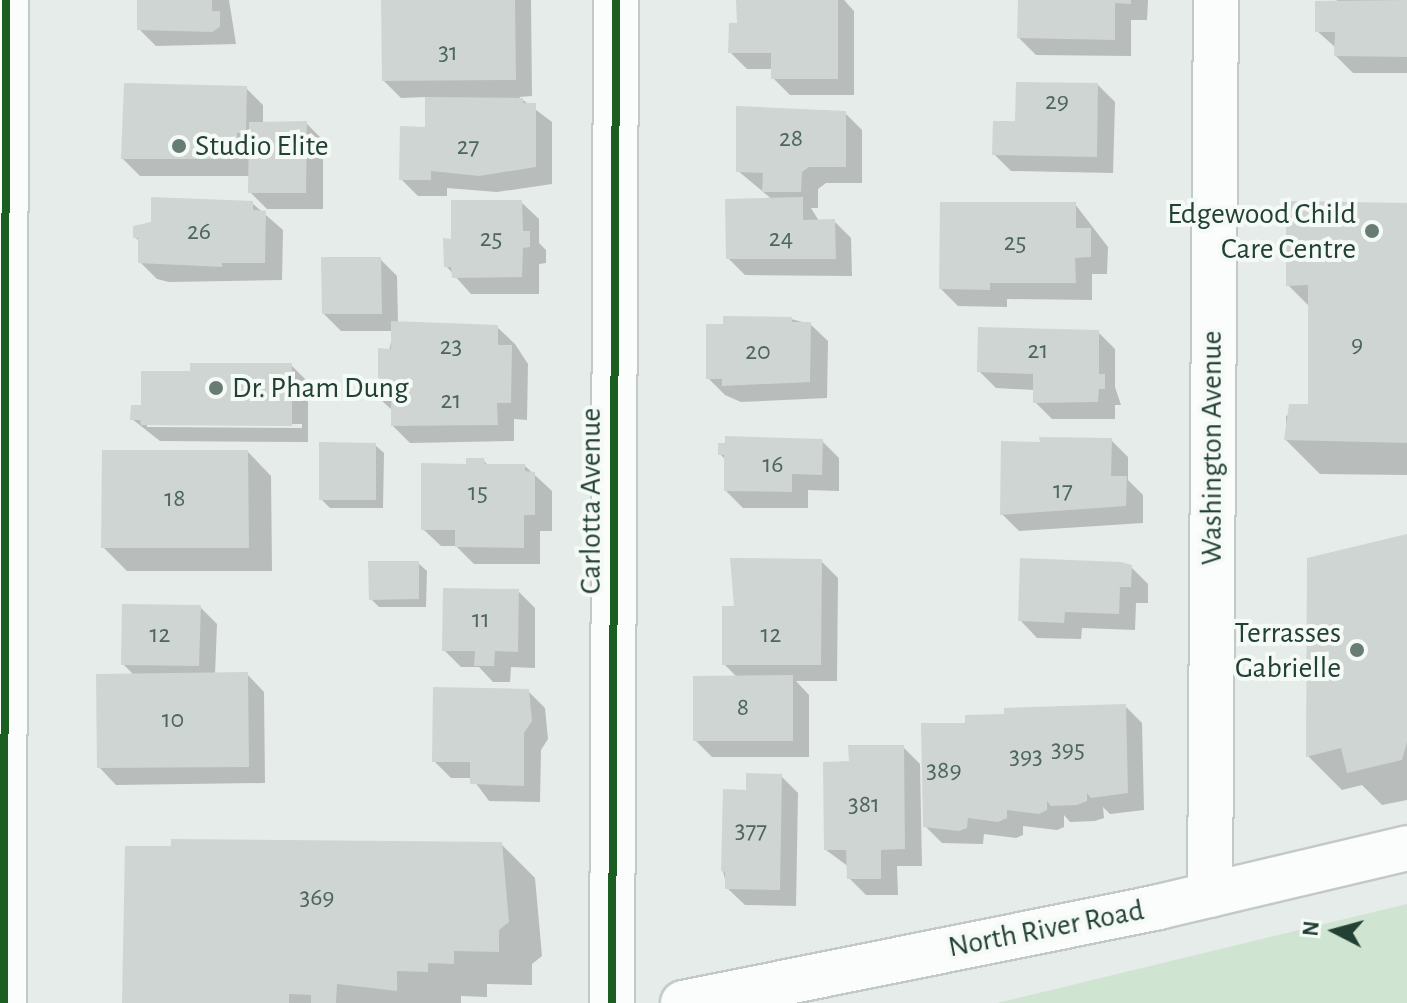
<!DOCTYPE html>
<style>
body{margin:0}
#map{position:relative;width:1407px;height:1003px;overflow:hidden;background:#e6ece9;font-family:"Alegreya Sans",sans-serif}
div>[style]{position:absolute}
.green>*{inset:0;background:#cfe5d2}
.shadow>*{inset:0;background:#0003}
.building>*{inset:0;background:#ced5d2}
.roads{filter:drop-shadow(2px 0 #c3c9c6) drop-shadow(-2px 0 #c3c9c6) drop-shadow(0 2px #c3c9c6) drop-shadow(0 -2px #c3c9c6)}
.street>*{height:44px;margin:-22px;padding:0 22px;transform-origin:22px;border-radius:22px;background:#fbfcfc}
.secondary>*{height:44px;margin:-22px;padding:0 22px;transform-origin:22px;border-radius:22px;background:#fbfcfc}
.cycleway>*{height:8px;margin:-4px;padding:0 4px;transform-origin:4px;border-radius:4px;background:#1b5e20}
.dots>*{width:22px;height:22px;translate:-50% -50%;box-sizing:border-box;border:4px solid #f5faf7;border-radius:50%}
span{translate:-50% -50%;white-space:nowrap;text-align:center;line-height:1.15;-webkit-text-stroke:8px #f5faf7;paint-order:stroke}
.number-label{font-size:26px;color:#4e675c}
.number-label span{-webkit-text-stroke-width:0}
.poi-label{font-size:30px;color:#224134}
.left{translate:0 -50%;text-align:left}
.right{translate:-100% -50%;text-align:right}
.street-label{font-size:30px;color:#224134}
.north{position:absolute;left:1295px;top:891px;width:80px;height:80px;-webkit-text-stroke:6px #f5faf7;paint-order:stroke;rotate:276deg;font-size:22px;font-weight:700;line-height:32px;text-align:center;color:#224134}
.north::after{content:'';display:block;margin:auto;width:28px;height:36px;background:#224134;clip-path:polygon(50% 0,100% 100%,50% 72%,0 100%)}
</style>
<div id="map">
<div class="green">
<div style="clip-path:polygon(1407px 904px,1407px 1003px,997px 1003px)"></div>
</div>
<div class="shadow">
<div style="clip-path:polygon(139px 0,229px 0,236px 44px,156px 46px,139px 29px)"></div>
<div style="clip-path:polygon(383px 0,531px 0,532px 96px,519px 97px,552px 122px,552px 184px,497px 192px,447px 188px,447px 196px,418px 196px,401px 179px,427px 129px,427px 97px,401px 98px,384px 81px)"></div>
<div style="clip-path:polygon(738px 0,844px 0,854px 11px,854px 95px,790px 95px,773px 78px,773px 69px,747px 69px,730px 52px,739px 25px)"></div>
<div style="clip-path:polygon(1020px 0,1148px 0,1147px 20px,1131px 20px,1131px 56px,1036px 55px,1019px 38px)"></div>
<div style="clip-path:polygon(1337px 0,1407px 0,1407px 73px,1353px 73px,1336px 56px,1336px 48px,1317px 31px)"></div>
<div style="clip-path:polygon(1098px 85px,1115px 102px,1113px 173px,1011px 171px,994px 154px)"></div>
<div style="clip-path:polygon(246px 88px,263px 105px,263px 124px,306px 123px,323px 140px,323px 209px,267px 209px,250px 192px,250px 176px,140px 176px,123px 159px)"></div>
<div style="clip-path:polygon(845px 113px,862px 130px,862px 183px,826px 183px,818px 189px,818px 208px,811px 208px,819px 221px,834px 221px,851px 238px,852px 276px,745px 275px,728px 258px,773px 200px,738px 171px)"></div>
<div style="clip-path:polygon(521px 202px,539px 219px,539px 243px,546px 250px,546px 263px,539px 264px,539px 294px,471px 294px,446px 266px,453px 241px)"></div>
<div style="clip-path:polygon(252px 203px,283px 230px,282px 280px,169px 282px,157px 279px,140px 262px,140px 242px,135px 237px)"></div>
<div style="clip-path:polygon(1075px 204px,1108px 247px,1107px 274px,1092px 274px,1092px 300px,1007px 299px,1007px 307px,958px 306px,941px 289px)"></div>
<div style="clip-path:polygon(1407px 205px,1407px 475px,1320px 474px,1286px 440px,1286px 416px,1310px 406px,1310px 307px,1288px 285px)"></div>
<div style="clip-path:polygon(380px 259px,397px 276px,398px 323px,497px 327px,515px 344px,528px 364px,527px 420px,514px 419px,514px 441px,410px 443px,393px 426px,393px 411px,380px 399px,393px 331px,341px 331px,324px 314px)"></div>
<div style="clip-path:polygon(791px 319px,810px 324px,828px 341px,827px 398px,741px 402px,725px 395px,708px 378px)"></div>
<div style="clip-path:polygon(1098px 332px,1115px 349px,1115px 387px,1121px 405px,1115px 405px,1115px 419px,1052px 419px,1035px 402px,1035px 390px,996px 388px,979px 371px)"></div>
<div style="clip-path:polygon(evenodd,291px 365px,308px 382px,308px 442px,160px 441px,132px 419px,192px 373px,291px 365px,147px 423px,302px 424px,302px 428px,147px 427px,147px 423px)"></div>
<div style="clip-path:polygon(1111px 440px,1128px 457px,1128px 480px,1143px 495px,1143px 523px,1019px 531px,1002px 514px)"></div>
<div style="clip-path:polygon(822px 441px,839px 458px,839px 491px,808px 490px,808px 508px,743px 508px,726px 491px,726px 460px,720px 454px)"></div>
<div style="clip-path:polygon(375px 445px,384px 453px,383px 508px,330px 508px,321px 499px)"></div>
<div style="clip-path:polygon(248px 452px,271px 476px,272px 571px,127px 571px,103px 547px)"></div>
<div style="clip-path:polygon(483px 460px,489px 466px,525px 466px,552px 491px,552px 531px,540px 531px,540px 564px,474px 564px,456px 546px,441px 546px,423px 529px)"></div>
<div style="clip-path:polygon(1407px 537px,1407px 800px,1382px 805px,1362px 785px,1342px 790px,1308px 756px)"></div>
<div style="clip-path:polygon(821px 561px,838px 578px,837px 681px,796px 681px,809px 695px,809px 757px,712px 757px,695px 740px,738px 678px,724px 664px)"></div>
<div style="clip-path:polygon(418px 563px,427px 571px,426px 607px,379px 607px,371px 599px)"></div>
<div style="clip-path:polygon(1131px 567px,1148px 584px,1148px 603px,1136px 603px,1135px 630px,1082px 628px,1081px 639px,1037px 638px,1020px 620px)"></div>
<div style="clip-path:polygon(518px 591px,535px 608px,535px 668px,511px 667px,510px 682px,493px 682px,479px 667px,461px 667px,444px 650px)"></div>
<div style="clip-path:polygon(200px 607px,217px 624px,215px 675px,247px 674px,264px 692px,265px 783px,116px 785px,99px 767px,134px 675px,123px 664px)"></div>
<div style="clip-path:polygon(528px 691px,545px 708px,548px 739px,541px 750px,540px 802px,489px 801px,472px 778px,451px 778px,434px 761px)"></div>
<div style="clip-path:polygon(1125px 706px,1142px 723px,1144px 810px,1110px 814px,1103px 807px,1104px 818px,1095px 821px,1070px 822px,1064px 815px,1064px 827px,1057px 830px,1023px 826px,1023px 835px,1016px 838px,984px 834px,983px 844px,942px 843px,925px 826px,967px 725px)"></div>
<div style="clip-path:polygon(903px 747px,920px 764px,922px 866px,897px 866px,898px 895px,866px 895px,849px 878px,849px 867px,826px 850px,851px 763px)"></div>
<div style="clip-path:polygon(781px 776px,798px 793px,796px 906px,745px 905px,727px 888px,723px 871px,748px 792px)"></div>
<div style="clip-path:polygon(501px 844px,535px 878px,542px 956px,532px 964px,532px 985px,487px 984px,487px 997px,461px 996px,461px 1003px,125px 1003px)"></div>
</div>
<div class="building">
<div style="clip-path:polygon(137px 0,212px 0,212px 11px,220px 11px,220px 27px,212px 32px,137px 30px)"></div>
<div style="clip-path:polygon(381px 0,515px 0,516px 80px,382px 81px)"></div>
<div style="clip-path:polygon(736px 0,838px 0,838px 79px,771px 79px,771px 53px,728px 53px,729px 23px,737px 23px)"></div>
<div style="clip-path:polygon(1018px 0,1131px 0,1131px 4px,1115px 3px,1115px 40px,1017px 38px)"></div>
<div style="clip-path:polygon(1407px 0,1407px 57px,1334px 56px,1335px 32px,1315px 32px,1315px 1px)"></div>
<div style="clip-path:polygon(1016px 82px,1098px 83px,1097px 157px,992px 155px,993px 121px,1015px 121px)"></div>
<div style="clip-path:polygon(124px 83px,247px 86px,246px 133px,237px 133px,237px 159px,121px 159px)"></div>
<div style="clip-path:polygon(425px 97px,523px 98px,523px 103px,536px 103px,536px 167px,479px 176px,431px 171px,431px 180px,399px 180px,400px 126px,425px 127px)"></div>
<div style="clip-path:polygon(736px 106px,846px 111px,846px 167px,809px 167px,802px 172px,801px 192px,762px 192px,763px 173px,736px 172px)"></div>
<div style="clip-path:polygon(307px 121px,306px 193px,248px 193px,249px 122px)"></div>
<div style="clip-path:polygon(151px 197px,253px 201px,253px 210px,266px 211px,265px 263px,222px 263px,222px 267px,138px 263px,138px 238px,133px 238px,133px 226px,151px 222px)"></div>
<div style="clip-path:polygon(803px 197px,803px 220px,835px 219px,836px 259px,726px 259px,725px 199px)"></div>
<div style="clip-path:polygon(451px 200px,522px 200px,523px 231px,530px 231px,530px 247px,523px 248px,522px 277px,452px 278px,451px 267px,444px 267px,443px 238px,451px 239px)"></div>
<div style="clip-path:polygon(1286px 201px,1407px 203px,1407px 443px,1284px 440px,1289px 404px,1308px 404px,1308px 285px,1286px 286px)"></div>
<div style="clip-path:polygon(940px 202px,1076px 202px,1076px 228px,1091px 228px,1091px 257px,1075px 258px,1076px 283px,990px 283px,990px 290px,939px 289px)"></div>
<div style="clip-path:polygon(321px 257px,381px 257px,382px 314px,322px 314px)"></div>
<div style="clip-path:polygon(723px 316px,792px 317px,792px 322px,811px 322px,810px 382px,722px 386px,722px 379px,706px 379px,706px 324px,723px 324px)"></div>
<div style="clip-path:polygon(391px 321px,498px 325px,498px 345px,512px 345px,511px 403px,497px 403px,498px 425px,391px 426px,391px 400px,378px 400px,378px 348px,391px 349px)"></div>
<div style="clip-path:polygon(978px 327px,1099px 330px,1099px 374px,1105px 374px,1105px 389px,1099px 389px,1098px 402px,1033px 403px,1033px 374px,977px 372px)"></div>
<div style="clip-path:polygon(190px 363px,292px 363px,292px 426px,141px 425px,140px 420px,130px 420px,131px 405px,141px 405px,141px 371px,190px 371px)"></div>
<div style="clip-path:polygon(725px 436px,823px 439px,822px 475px,792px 474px,792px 492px,724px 491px,724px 455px,718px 455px,718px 443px,725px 443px)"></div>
<div style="clip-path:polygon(1039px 437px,1112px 438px,1111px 476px,1127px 476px,1126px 506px,1000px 515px,1001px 441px,1040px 442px)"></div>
<div style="clip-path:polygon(319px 442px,376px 443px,376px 500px,319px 500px)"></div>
<div style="clip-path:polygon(102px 450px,248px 450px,249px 548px,101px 548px)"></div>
<div style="clip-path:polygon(466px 458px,484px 458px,485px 464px,525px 464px,525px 471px,535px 472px,535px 515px,524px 515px,524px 548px,455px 547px,455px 530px,421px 530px,421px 463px,466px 464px)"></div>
<div style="clip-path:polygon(1407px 534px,1407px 742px,1402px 760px,1347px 773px,1341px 748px,1306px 757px,1307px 558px)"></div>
<div style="clip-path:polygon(730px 558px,822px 559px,821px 665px,722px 665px,722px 606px,734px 606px)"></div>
<div style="clip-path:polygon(1020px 558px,1121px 562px,1132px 565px,1131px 587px,1120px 587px,1119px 614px,1065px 612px,1064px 623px,1018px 621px)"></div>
<div style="clip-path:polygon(368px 561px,419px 561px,419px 599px,369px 600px)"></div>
<div style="clip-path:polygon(443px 588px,519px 589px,518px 652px,495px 651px,494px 666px,474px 666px,475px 651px,442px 651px)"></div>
<div style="clip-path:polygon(122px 604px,201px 605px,199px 666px,121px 665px)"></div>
<div style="clip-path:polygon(248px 672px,249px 767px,97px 768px,96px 674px)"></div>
<div style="clip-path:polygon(793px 675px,793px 741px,693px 741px,693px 676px)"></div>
<div style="clip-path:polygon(433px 687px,529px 689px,532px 721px,524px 733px,524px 786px,470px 784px,470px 762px,432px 762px)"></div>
<div style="clip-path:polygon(1126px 704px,1128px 793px,1091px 798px,1087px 793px,1087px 801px,1077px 805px,1051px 806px,1047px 801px,1047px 810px,1039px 814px,1007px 810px,1007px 818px,998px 822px,968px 818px,967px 828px,959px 831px,923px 827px,921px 723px,965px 723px,965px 715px,1004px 714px,1004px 708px)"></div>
<div style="clip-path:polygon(848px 745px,904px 745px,905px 849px,881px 850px,881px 879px,847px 879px,846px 850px,824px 850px,823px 762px,849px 761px)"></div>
<div style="clip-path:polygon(746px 773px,782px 774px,780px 890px,725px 889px,725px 872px,721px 871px,723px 789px,746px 790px)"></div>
<div style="clip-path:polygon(171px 839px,502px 842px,509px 922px,499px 930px,499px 952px,454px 951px,454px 964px,428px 963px,428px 972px,397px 971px,397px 991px,337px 984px,336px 1003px,311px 1003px,311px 995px,289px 994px,289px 1003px,122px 1003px,125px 846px,171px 846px)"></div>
</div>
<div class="roads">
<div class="street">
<div style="left:1210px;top:895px;width:895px;rotate:-89.62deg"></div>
<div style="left:612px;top:1003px;width:1003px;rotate:-89.77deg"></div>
</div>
<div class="secondary">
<div style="left:4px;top:1003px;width:1003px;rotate:-89.89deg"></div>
<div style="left:683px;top:1003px;width:485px;rotate:-11.4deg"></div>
<div style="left:1158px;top:907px;width:256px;rotate:-13.3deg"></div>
</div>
</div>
<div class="cycleway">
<div style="left:4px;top:1003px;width:1003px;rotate:-89.89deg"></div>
<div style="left:612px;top:1003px;width:1003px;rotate:-89.77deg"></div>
</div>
<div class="dots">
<div style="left:179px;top:146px;background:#677d73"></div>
<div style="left:1372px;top:231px;background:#677d73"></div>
<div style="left:216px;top:388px;background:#677d73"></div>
<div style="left:1357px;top:650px;background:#677d73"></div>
</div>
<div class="number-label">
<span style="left:448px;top:53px">31</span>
<span style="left:1057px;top:102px">29</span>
<span style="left:791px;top:139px">28</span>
<span style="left:468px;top:147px">27</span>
<span style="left:199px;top:232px">26</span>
<span style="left:491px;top:239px">25</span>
<span style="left:781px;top:239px">24</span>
<span style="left:1015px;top:243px">25</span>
<span style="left:1357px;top:345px">9</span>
<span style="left:451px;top:347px">23</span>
<span style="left:1038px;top:351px">21</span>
<span style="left:758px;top:352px">20</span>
<span style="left:451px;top:401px">21</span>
<span style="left:773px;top:465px">16</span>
<span style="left:1063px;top:491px">17</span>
<span style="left:478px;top:493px">15</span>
<span style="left:175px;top:499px">18</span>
<span style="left:481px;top:620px">11</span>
<span style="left:160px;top:635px">12</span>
<span style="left:771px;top:635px">12</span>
<span style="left:743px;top:708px">8</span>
<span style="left:173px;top:720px">10</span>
<span style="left:1068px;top:750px">395</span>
<span style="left:1026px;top:757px">393</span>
<span style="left:944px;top:771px">389</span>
<span style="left:864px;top:805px">381</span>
<span style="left:751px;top:831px">377</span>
<span style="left:317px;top:898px">369</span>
</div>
<div class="poi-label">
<span class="left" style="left:195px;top:146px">Studio Elite</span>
<span class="right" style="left:1356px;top:231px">Edgewood Child<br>Care Centre</span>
<span class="left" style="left:232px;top:388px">Dr. Pham Dung</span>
<span class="right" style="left:1341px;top:650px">Terrasses<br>Gabrielle</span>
</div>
<div class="street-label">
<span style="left:1212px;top:448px;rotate:-90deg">Washington Avenue</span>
<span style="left:591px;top:501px;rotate:-90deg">Carlotta Avenue</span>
<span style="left:1046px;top:929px;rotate:-11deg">North River Road</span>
</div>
<div class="north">N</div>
</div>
